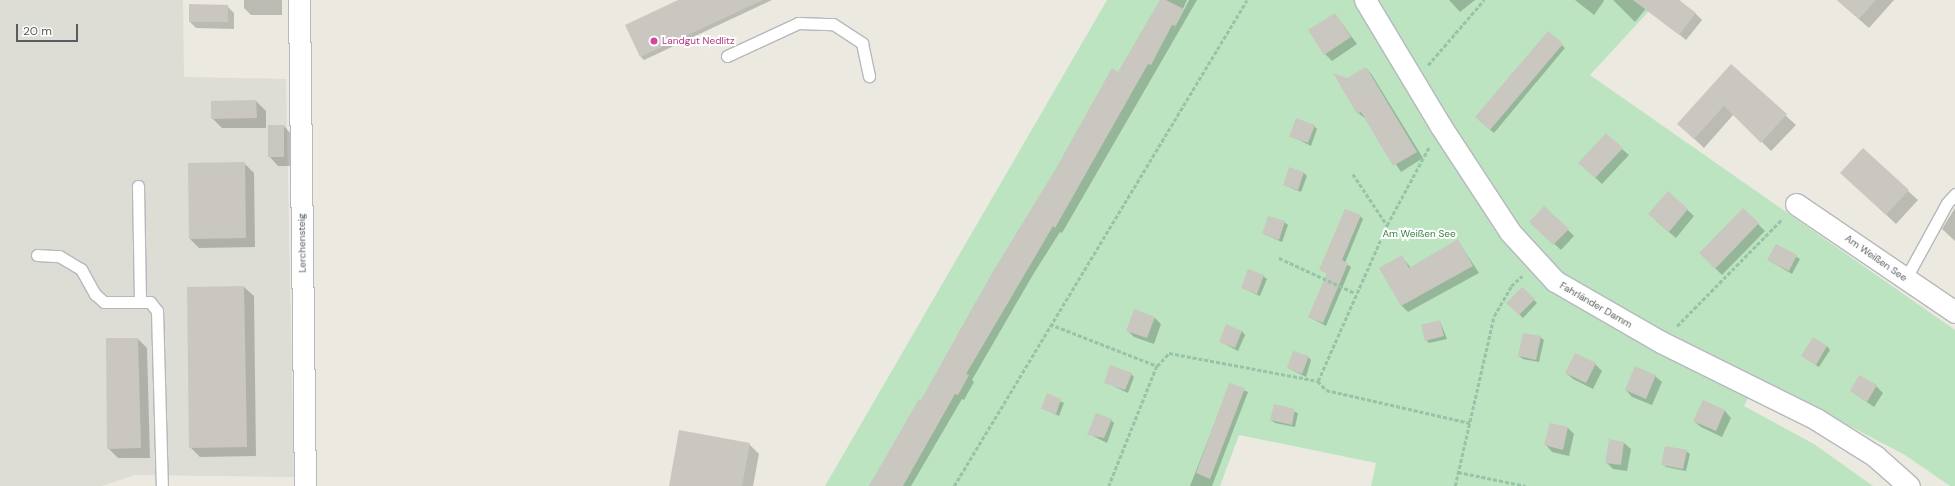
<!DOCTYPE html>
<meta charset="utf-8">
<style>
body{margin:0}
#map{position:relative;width:1955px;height:486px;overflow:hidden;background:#eceae0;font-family:"DM Sans",sans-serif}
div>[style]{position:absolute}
.industrial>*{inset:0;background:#dddcd5}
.green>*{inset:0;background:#bce4c0}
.shadow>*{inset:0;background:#0003}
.building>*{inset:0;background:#c9c7bf}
.path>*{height:2.5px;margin-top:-1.25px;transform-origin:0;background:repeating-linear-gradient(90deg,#96c4a8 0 4px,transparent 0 6px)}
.roads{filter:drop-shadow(1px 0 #b6b8bd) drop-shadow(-1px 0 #b6b8bd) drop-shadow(0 1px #b6b8bd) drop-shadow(0 -1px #b6b8bd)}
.lane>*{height:11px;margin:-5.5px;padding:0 5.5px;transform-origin:5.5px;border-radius:5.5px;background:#fff}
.street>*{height:21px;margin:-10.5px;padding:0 10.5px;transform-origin:10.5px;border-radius:10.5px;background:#fff}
.dots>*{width:11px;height:11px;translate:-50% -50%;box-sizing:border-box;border:2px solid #fff;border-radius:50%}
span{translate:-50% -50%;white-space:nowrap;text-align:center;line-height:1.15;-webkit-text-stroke:4px #fff;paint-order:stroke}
.hotel-label{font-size:10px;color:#b23c85}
.left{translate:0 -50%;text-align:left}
.park-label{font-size:10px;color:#368441}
.street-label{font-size:10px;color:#595c61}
.scale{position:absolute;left:16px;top:24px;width:62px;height:18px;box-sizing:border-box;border:2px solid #595c61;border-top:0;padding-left:5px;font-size:12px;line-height:14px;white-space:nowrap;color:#595c61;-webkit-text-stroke:3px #fff;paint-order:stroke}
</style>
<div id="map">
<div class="industrial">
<div style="clip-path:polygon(0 0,183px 0,184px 77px,286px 79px,294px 477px,135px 475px,102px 486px,0 486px)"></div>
</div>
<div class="green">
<div style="clip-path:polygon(1107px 0,1659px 0,1590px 75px,1955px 330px,1955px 486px,1950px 486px,1905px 455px,1758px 378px,1744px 406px,1814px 444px,1873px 486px,1371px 486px,1376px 463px,1239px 435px,1220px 486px,825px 486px)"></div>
</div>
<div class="shadow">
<div style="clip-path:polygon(244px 0,282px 0,282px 15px,251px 15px,244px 8px)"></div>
<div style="clip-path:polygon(680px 0,772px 0,644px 60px,641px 57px)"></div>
<div style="clip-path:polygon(1161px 0,1187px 0,1173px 31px,1189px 0,1197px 0,1062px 233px,1060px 232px,1034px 273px,972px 380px,974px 382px,964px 400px,962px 399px,911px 486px,869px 486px,922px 402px,959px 338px,957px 336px,1016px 235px,1119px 73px)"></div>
<div style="clip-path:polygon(1449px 0,1475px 0,1460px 12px)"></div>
<div style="clip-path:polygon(1575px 0,1603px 0,1604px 1px,1594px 15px)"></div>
<div style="clip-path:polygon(1613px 0,1644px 0,1649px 5px,1635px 22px)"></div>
<div style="clip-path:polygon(1837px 0,1894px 0,1869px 28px)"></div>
<div style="clip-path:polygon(227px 6px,234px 13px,234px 29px,196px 28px,190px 22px)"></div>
<div style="clip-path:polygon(1695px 13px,1702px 20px,1686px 40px,1662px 20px)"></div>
<div style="clip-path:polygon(1335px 14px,1357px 44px,1332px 61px,1325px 54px)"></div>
<div style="clip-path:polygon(1548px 33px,1565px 48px,1494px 133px,1479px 120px)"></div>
<div style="clip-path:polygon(1731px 65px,1796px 125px,1771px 151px,1734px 114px,1704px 148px,1688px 133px)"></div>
<div style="clip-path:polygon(1366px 68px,1372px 75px,1423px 158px,1401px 172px,1366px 119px,1358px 113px,1347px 79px)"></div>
<div style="clip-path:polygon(256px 101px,266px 111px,266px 128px,222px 128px,212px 118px)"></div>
<div style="clip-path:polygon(284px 126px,293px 136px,293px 166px,278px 166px,269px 156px)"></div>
<div style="clip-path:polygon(1314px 126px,1317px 129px,1311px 146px,1291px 136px)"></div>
<div style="clip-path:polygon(1622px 149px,1629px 155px,1602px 184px,1586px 169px)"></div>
<div style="clip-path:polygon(244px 163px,254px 173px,255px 247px,199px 248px,190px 239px)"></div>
<div style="clip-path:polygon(1304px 173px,1307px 176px,1301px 192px,1284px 185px)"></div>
<div style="clip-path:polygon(1851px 182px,1908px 191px,1918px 200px,1896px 224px)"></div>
<div style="clip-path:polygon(1668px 192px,1694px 216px,1676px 238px,1656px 221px)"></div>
<div style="clip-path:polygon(1955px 208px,1955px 241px,1942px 229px)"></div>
<div style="clip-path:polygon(1743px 209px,1765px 231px,1722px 275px,1700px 253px)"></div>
<div style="clip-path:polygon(1360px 216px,1363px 219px,1345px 263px,1351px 267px,1326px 326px,1309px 317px,1328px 274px,1320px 269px)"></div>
<div style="clip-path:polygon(1284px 222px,1288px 225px,1282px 242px,1264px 234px)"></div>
<div style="clip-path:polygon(1537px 228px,1568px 230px,1574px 236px,1561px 250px)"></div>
<div style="clip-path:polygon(1458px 241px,1479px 273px,1408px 312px,1401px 305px,1402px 257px,1411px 268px)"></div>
<div style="clip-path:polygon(1776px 245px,1800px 259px,1792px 274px,1768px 260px)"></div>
<div style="clip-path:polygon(1263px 276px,1267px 279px,1260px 296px,1242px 288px)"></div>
<div style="clip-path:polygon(244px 287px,254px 296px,256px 456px,200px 457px,190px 447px)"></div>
<div style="clip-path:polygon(1522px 288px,1537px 303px,1523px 318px,1507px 303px)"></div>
<div style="clip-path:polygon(1155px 318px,1161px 324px,1154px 344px,1134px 337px,1127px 330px)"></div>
<div style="clip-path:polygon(1440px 321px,1447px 339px,1429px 343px,1426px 340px)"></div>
<div style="clip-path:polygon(1242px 331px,1245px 335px,1238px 351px,1221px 342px)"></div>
<div style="clip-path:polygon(1540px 337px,1544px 340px,1539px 362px,1523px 359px,1519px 356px)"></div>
<div style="clip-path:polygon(138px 339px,147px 348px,150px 458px,118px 458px,108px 448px)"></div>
<div style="clip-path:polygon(1827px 346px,1830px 350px,1819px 367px,1802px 356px)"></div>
<div style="clip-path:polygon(1308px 357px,1311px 360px,1306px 377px,1288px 368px)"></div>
<div style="clip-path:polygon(1595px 364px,1602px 371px,1593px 389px,1573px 379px,1566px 373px)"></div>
<div style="clip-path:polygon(1131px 374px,1134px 377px,1128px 393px,1105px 382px)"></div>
<div style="clip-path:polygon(1655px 376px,1662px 382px,1652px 405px,1632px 397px,1626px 390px)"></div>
<div style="clip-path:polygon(1230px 384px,1248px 392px,1212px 486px,1190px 486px)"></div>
<div style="clip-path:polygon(1876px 386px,1883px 393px,1874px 407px,1851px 391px)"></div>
<div style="clip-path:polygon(1047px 395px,1064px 403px,1059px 416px,1042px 408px)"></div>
<div style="clip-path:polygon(1703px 401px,1725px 411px,1731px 418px,1722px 437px,1701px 427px,1694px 421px)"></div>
<div style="clip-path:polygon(1275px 405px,1298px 413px,1295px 427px,1275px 423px,1271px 420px)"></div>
<div style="clip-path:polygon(1111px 420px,1114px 423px,1107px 443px,1089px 434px)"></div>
<div style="clip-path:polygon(1550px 424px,1568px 428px,1574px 434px,1569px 456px,1552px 452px,1546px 445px)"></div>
<div style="clip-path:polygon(1610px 440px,1624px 443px,1631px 449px,1627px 471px,1613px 469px,1606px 462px)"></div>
<div style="clip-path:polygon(749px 444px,759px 454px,753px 486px,670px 486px)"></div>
<div style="clip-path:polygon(1686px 451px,1690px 454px,1686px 471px,1666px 467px,1663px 464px)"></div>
</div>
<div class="building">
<div style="clip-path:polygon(678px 0,763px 0,640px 57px,625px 25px)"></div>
<div style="clip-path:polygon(1160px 0,1166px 0,1184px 9px,1175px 26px,1172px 25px,1151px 65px,1148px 64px,1055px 228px,1053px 226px,1029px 267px,966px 374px,969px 375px,958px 395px,955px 394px,903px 486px,869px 486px,919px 399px,921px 400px,992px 273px,1055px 170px,1112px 68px,1118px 72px)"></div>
<div style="clip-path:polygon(1633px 0,1679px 0,1696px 13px,1679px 35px)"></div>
<div style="clip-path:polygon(1837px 0,1876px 0,1859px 19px)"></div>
<div style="clip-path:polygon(189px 4px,228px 5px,228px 22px,189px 22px)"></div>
<div style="clip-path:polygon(1335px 13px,1351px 37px,1324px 55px,1308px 30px)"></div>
<div style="clip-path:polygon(1548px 31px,1563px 44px,1490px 130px,1475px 117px)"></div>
<div style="clip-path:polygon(1731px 64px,1787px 114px,1761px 143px,1724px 106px,1694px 139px,1677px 124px)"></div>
<div style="clip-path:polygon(1366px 67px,1417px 152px,1393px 166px,1361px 112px,1357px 114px,1333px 73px,1347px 78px)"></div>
<div style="clip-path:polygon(256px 100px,257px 118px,211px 119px,211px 101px)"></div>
<div style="clip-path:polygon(1296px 118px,1315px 125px,1308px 143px,1289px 137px)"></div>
<div style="clip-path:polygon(268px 125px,284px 125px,284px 157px,268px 157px)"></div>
<div style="clip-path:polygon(1606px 133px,1623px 148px,1595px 178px,1578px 163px)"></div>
<div style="clip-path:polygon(1863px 148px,1909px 190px,1886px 215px,1840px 173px)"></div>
<div style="clip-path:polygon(245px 162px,246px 238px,189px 239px,188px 163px)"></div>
<div style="clip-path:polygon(1289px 167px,1304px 172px,1298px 190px,1283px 185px)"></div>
<div style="clip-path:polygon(1668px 191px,1688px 209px,1669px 232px,1648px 214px)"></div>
<div style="clip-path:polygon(1544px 206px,1569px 229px,1553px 245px,1529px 222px)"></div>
<div style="clip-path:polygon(1743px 208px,1759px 223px,1715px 269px,1699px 253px)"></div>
<div style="clip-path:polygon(1345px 209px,1361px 215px,1342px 260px,1348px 263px,1323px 323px,1308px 317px,1327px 273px,1319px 270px)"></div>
<div style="clip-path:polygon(1268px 216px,1285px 221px,1279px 240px,1262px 234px)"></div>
<div style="clip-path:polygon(1458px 239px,1473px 266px,1401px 306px,1379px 268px,1402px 255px,1409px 268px)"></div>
<div style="clip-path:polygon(1776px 244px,1797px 255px,1789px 271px,1767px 260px)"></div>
<div style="clip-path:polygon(1248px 269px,1264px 275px,1257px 294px,1241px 288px)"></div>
<div style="clip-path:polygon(244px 286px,247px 447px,189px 448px,187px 287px)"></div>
<div style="clip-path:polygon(1522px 287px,1535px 299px,1519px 315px,1506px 303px)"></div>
<div style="clip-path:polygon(1134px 309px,1155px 317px,1147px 338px,1126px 331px)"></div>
<div style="clip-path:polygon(1440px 320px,1444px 336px,1425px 341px,1421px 325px)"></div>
<div style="clip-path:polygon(1226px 324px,1242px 331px,1235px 348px,1219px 342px)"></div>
<div style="clip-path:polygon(1523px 333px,1541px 336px,1536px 360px,1518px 356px)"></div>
<div style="clip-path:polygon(1813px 337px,1827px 346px,1816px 365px,1801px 356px)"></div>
<div style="clip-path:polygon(106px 338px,138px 338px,141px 448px,107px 449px)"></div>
<div style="clip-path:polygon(1293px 351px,1309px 356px,1302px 374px,1287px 368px)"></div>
<div style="clip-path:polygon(1575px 353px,1596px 363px,1586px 383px,1565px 373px)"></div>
<div style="clip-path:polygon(1110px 365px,1132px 373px,1125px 390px,1104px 383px)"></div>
<div style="clip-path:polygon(1635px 366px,1656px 375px,1646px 399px,1625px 390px)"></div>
<div style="clip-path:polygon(1859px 375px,1877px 385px,1867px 402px,1850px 391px)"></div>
<div style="clip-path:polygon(1229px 383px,1245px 388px,1210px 479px,1196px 473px)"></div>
<div style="clip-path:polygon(1047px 393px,1061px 399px,1056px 414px,1041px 409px)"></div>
<div style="clip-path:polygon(1703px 400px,1725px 410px,1716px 431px,1693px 421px)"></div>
<div style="clip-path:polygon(1274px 404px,1295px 409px,1292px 425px,1270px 420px)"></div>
<div style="clip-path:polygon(1096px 413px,1112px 419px,1104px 438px,1087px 435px)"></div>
<div style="clip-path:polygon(1550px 423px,1568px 427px,1563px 450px,1544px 445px)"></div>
<div style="clip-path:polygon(679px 430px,750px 443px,742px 486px,669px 486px)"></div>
<div style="clip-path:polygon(1609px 439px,1624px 442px,1621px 465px,1605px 463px)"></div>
<div style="clip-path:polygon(1665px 446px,1687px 450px,1683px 469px,1661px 465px)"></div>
</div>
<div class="path">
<div style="left:1428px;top:65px;width:86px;rotate:-49.3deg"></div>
<div style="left:1353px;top:174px;width:61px;rotate:56.3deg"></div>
<div style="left:1279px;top:258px;width:84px;rotate:24.7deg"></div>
<div style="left:1050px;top:324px;width:115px;rotate:21.4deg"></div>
<div style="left:1157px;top:366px;width:129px;rotate:111.8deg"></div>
<div style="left:1677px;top:326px;width:150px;rotate:-45.5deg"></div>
<div style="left:1157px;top:366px;width:18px;rotate:-47deg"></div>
<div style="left:1169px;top:353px;width:152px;rotate:10.6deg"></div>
<div style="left:1318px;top:381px;width:12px;rotate:48deg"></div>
<div style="left:1326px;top:390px;width:148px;rotate:12.9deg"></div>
<div style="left:1318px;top:381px;width:171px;rotate:-66.1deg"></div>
<div style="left:1387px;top:225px;width:89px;rotate:-61.7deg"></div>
<div style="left:1458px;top:472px;width:69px;rotate:11.6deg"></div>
<div style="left:954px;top:486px;width:567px;rotate:-58.92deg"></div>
<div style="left:1455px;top:486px;width:174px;rotate:-77.1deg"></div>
<div style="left:1494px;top:316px;width:34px;rotate:-60deg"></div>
<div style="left:1511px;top:286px;width:15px;rotate:-42deg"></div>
</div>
<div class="roads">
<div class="lane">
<div style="left:727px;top:56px;width:78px;rotate:-24.9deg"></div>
<div style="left:798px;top:23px;width:35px;rotate:2deg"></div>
<div style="left:833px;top:24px;width:35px;rotate:33deg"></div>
<div style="left:862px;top:43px;width:34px;rotate:78deg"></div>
<div style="left:138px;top:186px;width:116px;rotate:89deg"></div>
<div style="left:37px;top:255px;width:22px;rotate:3deg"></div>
<div style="left:59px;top:256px;width:26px;rotate:31deg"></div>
<div style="left:81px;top:269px;width:29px;rotate:61deg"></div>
<div style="left:95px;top:294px;width:12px;rotate:42deg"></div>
<div style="left:104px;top:302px;width:46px"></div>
<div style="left:150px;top:302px;width:11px;rotate:52deg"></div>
<div style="left:157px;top:311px;width:175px;rotate:88.4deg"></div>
<div style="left:1906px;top:278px;width:85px;rotate:-61.3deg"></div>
<div style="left:1947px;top:203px;width:12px;rotate:-48deg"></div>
</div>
<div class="street">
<div style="left:299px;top:0;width:486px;rotate:89.3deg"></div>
<div style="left:1365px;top:0;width:146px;rotate:59deg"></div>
<div style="left:1440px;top:125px;width:128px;rotate:56.8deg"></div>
<div style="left:1510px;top:232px;width:67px;rotate:47.4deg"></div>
<div style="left:1555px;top:281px;width:122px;rotate:29.9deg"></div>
<div style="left:1661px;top:342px;width:173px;rotate:26.4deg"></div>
<div style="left:1816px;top:419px;width:70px;rotate:32.1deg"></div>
<div style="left:1875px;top:456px;width:45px;rotate:41.4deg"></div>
<div style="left:1796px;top:204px;width:192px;rotate:34.2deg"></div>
</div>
</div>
<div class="dots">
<div style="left:654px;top:41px;background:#d1479c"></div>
</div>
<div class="hotel-label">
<span class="left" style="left:662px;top:41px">Landgut Nedlitz</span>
</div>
<div class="park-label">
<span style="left:1419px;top:234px">Am Weißen See</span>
</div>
<div class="street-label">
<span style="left:302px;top:243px;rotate:-91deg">Lerchensteig</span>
<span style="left:1876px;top:258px;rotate:35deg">Am Weißen See</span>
<span style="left:1596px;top:305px;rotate:30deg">Fahrländer Damm</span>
</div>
<div class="scale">20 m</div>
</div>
